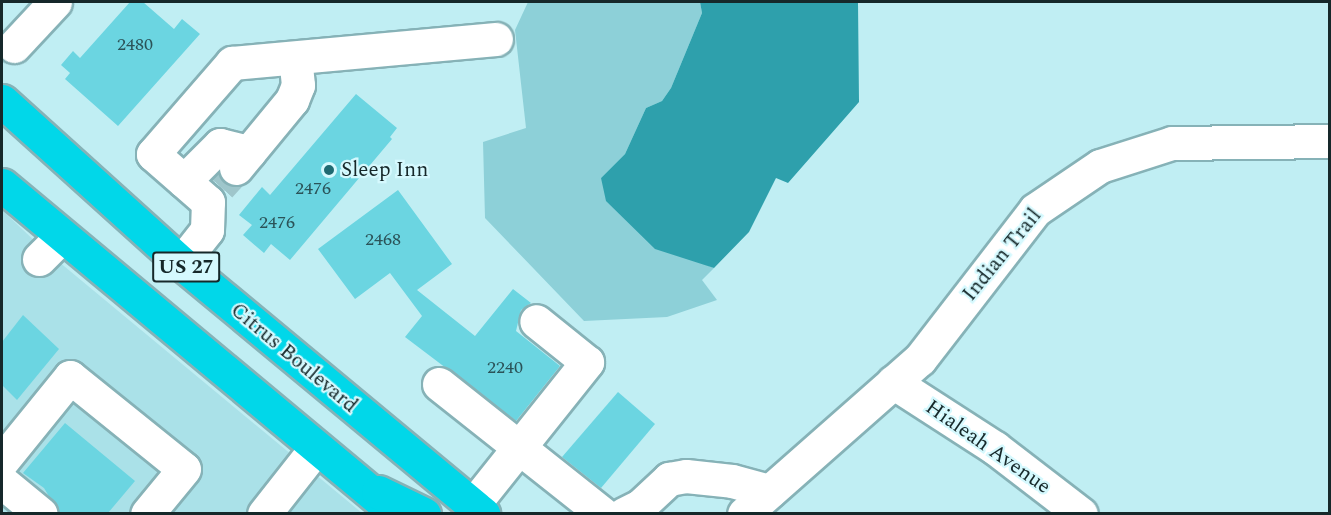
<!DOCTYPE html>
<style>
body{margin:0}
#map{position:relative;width:1331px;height:515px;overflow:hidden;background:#c0eef3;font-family:Spectral,serif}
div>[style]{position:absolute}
.built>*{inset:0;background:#aae1e8}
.green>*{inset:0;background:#8dd0d8}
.water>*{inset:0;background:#2ea0ac}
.building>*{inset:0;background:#6bd5e1}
.minor-tunnel>*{height:33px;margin-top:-16.5px;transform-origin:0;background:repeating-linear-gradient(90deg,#9ec6cb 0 33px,transparent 0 49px)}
.roads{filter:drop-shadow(2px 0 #86b2b7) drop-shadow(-2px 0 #86b2b7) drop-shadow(0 2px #86b2b7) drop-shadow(0 -2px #86b2b7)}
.minor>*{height:33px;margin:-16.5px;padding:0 16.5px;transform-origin:16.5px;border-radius:16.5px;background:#fff}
.highway>*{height:33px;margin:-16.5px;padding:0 16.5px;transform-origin:16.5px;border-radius:16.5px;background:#01d7e9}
.dots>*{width:16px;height:16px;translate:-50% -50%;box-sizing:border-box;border:3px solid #d5f9fe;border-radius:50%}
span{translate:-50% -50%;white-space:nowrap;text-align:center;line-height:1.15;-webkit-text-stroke:4.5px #d5f9fe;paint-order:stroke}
.number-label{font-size:18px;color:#2b5358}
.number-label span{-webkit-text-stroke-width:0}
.shield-label span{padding:2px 4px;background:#d5f9fe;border:2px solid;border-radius:4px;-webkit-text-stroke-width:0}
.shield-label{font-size:20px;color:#16282a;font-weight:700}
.poi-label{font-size:21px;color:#16282a}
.left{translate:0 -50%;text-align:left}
.street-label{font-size:21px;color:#16282a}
.frame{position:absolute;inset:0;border:3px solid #16282a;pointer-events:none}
</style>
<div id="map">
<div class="built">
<div style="clip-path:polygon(2px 210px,41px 247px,362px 513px,2px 513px)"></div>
</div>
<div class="green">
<div style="clip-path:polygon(528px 2px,700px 2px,702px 13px,671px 88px,662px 101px,646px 108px,625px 154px,601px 178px,694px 260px,714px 268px,702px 280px,717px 300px,667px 317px,584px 321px,485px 218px,483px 142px,526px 128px,515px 30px)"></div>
</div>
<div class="water">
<div style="clip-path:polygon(700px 2px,858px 2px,859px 102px,788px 183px,776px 178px,749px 232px,714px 268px,655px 249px,606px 201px,601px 178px,625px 154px,646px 108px,662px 101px,671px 88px,702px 13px)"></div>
</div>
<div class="building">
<div style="clip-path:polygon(130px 2px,143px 2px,174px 29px,182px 19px,200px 34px,118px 126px,65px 79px,70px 73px,61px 65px,73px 51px,80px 58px)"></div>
<div style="clip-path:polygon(356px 94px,397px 128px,390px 137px,392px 139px,290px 260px,271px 244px,264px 253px,243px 235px,252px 225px,239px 215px,262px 187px,270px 195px)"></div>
<div style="clip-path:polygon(398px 190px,452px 264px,417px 290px,475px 336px,513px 289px,531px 303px,521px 310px,516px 331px,560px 366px,516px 421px,405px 337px,422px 316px,390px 273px,355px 299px,318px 249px)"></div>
<div style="clip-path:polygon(23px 315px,59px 349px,17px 400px,2px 385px,2px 342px)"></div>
<div style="clip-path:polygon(618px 392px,655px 424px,601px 488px,562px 457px)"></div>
<div style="clip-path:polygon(65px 423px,135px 481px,108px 513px,59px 513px,44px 488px,23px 473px)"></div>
</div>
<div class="minor-tunnel">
<div style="left:220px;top:186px;width:24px;rotate:-48deg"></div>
</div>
<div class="roads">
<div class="minor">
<div style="left:14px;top:46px;width:60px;rotate:-47deg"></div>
<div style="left:236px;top:168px;width:88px;rotate:-50.5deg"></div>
<div style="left:292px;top:100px;width:16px;rotate:-68deg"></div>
<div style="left:298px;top:85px;width:27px;rotate:-96deg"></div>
<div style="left:184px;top:181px;width:51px;rotate:-45deg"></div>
<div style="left:220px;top:145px;width:30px;rotate:14deg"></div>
<div style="left:39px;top:259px;width:31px;rotate:-45deg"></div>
<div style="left:181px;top:263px;width:42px;rotate:-51.8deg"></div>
<div style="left:207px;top:230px;width:28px;rotate:-88deg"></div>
<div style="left:208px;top:202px;width:73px;rotate:-138.9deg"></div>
<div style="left:153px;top:154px;width:121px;rotate:-49deg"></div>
<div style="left:232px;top:63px;width:265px;rotate:-5.2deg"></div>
<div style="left:893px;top:382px;width:121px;rotate:32.9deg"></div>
<div style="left:995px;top:448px;width:108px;rotate:37.5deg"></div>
<div style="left:439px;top:384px;width:209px;rotate:38.4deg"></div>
<div style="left:2px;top:461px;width:108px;rotate:-51deg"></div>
<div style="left:70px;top:377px;width:146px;rotate:38.9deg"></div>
<div style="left:184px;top:469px;width:58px;rotate:129.4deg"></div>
<div style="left:2px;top:482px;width:50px;rotate:39.4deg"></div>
<div style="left:473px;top:505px;width:183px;rotate:-51.4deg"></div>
<div style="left:587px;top:362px;width:65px;rotate:-141.2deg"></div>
<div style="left:264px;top:514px;width:84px;rotate:-51.8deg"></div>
<div style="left:624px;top:514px;width:18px;rotate:-27deg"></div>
<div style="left:640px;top:506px;width:40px;rotate:-43deg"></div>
<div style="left:669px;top:479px;width:17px;rotate:-10deg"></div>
<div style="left:686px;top:476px;width:46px;rotate:6.2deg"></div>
<div style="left:732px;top:481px;width:39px;rotate:15deg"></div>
<div style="left:744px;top:514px;width:235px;rotate:-41.4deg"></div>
<div style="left:920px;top:359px;width:188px;rotate:-52.3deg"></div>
<div style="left:1035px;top:210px;width:78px;rotate:-34.1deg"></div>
<div style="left:1100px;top:166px;width:76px;rotate:-17.7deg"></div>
<div style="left:1172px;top:143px;width:158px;rotate:-0.7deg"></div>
</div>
<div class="highway">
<div style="left:2px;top:101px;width:241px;rotate:42.1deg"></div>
<div style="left:181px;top:263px;width:393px;rotate:39.7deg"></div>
<div style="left:2px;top:185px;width:514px;rotate:39.79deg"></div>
<div style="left:378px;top:492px;width:51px;rotate:25.6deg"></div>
</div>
</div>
<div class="dots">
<div style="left:329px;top:170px;background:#1f6a72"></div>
</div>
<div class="number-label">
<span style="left:135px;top:45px">2480</span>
<span style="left:313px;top:189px">2476</span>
<span style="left:277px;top:223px">2476</span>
<span style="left:383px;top:240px">2468</span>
<span style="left:505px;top:368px">2240</span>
</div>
<div class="shield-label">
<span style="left:186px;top:267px">US 27</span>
</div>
<div class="poi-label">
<span class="left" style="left:341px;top:170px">Sleep Inn</span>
</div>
<div class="street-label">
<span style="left:1002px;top:255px;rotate:-51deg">Indian Trail</span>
<span style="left:294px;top:358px;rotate:40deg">Citrus Boulevard</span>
<span style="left:988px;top:447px;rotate:35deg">Hialeah Avenue</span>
</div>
<div class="frame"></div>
</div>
